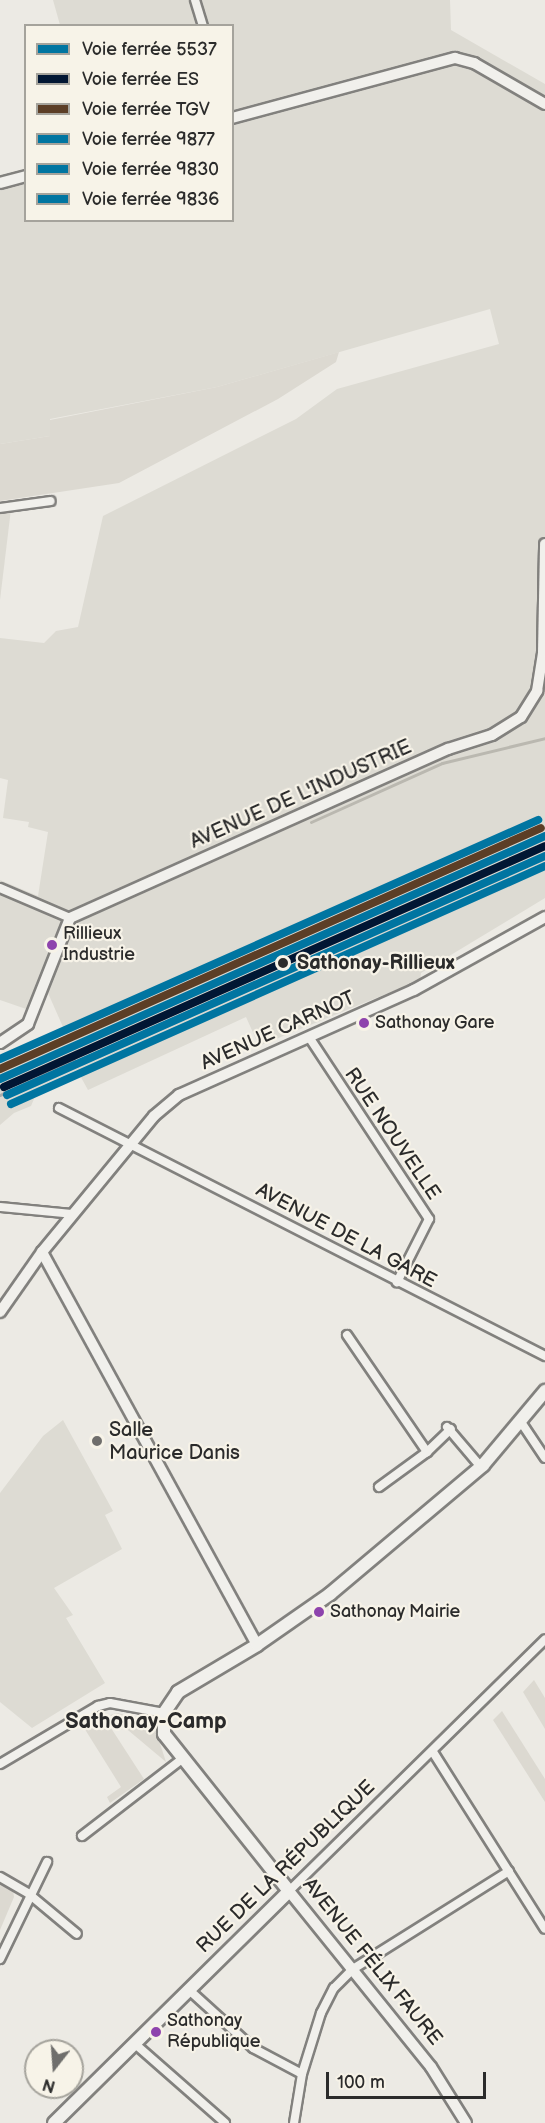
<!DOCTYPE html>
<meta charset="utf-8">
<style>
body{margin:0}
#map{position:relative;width:545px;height:2123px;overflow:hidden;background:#eceae4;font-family:"Balsamiq Sans",sans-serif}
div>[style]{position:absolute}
.built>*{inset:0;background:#dddbd3}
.green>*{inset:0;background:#dcd9d1}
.stream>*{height:3px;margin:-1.5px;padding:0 1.5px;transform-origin:1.5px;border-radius:1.5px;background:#bab8b0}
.roads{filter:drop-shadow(2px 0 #82817e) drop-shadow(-2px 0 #82817e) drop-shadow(0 2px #82817e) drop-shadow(0 -2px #82817e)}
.minor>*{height:8px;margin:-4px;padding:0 4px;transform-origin:4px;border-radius:4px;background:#f1f0ec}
.tertiary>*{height:10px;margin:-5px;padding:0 5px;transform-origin:5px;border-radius:5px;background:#f1f0ec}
.secondary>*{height:12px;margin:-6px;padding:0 6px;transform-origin:6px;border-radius:6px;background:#f1f0ec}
.rail>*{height:3px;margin:-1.5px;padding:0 1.5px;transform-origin:1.5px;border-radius:1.5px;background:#adaca9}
.rail-1>*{height:8px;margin:-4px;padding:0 4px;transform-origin:4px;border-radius:4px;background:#0075a1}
.rail-2>*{height:8px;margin:-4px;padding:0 4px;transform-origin:4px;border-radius:4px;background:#011633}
.rail-3>*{height:8px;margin:-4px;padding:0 4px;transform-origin:4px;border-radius:4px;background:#5c3e26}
.rail-4>*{height:8px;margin:-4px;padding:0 4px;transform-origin:4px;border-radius:4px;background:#0075a1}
.rail-5>*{height:8px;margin:-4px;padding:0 4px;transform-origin:4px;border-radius:4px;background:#0075a1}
.rail-6>*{height:8px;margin:-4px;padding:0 4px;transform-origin:4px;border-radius:4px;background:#0075a1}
.dots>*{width:16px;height:16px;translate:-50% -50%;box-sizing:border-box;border:3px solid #f7f3e8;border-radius:50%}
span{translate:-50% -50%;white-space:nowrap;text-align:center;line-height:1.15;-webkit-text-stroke:4.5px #f7f3e8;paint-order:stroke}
.bus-label{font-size:18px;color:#2b2b2b}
.left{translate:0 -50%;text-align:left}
.street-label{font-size:20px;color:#2b2b2b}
.stop-label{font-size:20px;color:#2b2b2b;font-weight:700}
.poi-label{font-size:20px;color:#2b2b2b}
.quarter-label{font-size:22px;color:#2b2b2b;font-weight:700}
.legend{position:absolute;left:24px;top:24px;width:210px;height:198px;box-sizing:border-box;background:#f7f3e8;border:2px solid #a5a39c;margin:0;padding:8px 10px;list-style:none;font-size:18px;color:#2b2b2b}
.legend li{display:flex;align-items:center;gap:12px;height:30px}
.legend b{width:30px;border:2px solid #a5a39c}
.north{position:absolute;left:24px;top:2039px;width:60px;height:60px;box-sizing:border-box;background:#f7f3e8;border:2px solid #a5a39c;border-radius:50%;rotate:197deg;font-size:16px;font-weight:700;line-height:24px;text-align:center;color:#2b2b2b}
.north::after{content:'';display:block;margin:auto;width:21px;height:27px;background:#6f6e6c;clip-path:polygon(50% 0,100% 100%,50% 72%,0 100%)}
.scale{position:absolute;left:326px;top:2072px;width:160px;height:27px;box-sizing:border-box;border:3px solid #2b2b2b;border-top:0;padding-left:8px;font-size:18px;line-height:21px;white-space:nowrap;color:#2b2b2b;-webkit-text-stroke:4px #f7f3e8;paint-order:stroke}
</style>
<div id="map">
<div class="built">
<div style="clip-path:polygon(53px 0,450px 0,451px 30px,545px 84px,545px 898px,421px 973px,420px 980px,259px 1046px,246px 1017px,88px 1090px,77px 1070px,39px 1087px,31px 1106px,14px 1113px,0 1125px,0 1063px,67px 1036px,48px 993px,37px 989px,29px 1010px,0 1000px,0 880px,38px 896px,48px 832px,28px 827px,29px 822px,3px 818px,8px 780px,0 778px,0 638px,44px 643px,56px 631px,78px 627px,103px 516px,296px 419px,337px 389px,499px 344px,490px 309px,217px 387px,50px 419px,50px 436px,0 444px,0 191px,25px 184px,26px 220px,232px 220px,232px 26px,60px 25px)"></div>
<div style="clip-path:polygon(11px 509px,0 600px,0 510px)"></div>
<div style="clip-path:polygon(63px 1420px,113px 1511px,105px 1515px,122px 1549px,54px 1588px,73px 1615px,66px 1618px,105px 1683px,32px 1728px,0 1702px,0 1493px,43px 1436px)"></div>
</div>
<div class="green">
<div style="clip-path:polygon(339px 352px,336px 362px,278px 399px,119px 483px,0 501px,0 444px,50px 436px,50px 420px,217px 387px)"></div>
<div style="clip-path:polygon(534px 1680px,545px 1698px,545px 1729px,523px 1692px)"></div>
<div style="clip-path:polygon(100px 1711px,144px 1779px,110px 1803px,107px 1797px,121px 1787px,81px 1723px)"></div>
<div style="clip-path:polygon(502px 1711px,545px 1779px,545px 1802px,493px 1720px)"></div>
<div style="clip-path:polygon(117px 1713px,153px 1722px,166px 1762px,110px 1715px)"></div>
<div style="clip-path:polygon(0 1883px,13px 1890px,14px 1897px,0 1930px)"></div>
</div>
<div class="stream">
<div style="left:311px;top:822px;width:144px;rotate:-24.2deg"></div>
<div style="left:442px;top:763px;width:106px;rotate:-13.6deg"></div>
</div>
<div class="roads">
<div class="minor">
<div style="left:195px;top:0;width:27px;rotate:73deg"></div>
<div style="left:0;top:508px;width:51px;rotate:-7.8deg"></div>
<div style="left:0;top:888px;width:76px;rotate:23.2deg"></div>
<div style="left:309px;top:1037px;width:218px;rotate:56.6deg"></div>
<div style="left:429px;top:1219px;width:71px;rotate:116.9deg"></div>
<div style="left:59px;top:1108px;width:546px;rotate:27.03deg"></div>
<div style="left:0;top:1207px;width:73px;rotate:5.5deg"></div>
<div style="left:347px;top:1335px;width:142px;rotate:55.6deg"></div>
<div style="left:427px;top:1452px;width:33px;rotate:-44deg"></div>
<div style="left:521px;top:1422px;width:43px;rotate:56.3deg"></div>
<div style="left:447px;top:1427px;width:52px;rotate:49.6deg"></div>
<div style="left:379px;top:1487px;width:59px;rotate:-36.1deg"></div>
<div style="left:433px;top:1752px;width:209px;rotate:57.7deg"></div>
<div style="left:0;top:1764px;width:114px;rotate:-30.6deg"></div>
<div style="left:98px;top:1706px;width:12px;rotate:-14deg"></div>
<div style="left:110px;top:1703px;width:55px;rotate:10.5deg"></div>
<div style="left:82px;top:1836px;width:126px;rotate:-37.6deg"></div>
<div style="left:0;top:1877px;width:34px;rotate:30deg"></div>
<div style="left:29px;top:1894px;width:62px;rotate:39.8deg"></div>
<div style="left:289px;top:1891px;width:359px;rotate:-44.5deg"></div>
<div style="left:0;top:1959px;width:108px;rotate:-64.1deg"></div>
<div style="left:188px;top:1989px;width:88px;rotate:42.2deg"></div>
<div style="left:253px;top:2048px;width:55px;rotate:28deg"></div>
<div style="left:134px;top:2043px;width:121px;rotate:41.3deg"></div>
<div style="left:294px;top:2123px;width:50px;rotate:-80.7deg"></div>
<div style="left:302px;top:2074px;width:64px;rotate:-72.7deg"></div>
<div style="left:321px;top:2013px;width:28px;rotate:-63deg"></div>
<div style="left:334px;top:1988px;width:27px;rotate:-45deg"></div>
<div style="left:353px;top:1969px;width:184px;rotate:-32.1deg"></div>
</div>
<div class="tertiary">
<div style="left:232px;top:118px;width:231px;rotate:-15.1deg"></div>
<div style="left:455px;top:58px;width:20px;rotate:15deg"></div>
<div style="left:474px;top:63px;width:82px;rotate:30deg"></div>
<div style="left:0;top:183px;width:27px;rotate:-15deg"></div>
<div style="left:0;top:1043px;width:34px;rotate:-34deg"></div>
<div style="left:28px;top:1024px;width:114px;rotate:-68.4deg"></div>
<div style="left:70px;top:918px;width:414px;rotate:-24.1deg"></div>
<div style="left:448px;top:749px;width:46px;rotate:-17.7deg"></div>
<div style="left:492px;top:735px;width:34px;rotate:-32deg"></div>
<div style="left:521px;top:717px;width:31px;rotate:-58deg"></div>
<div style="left:537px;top:691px;width:39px;rotate:-81deg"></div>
<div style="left:543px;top:652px;width:108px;rotate:-88.9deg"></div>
<div style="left:42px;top:1252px;width:448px;rotate:61.3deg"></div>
<div style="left:0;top:1312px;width:73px;rotate:-55deg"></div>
<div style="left:42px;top:1252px;width:176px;rotate:-50.5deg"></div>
<div style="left:154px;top:1116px;width:33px;rotate:-40deg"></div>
<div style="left:179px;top:1095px;width:257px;rotate:-24.1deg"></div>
<div style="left:414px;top:990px;width:150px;rotate:-29.1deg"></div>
<div style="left:289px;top:1891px;width:226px;rotate:51.1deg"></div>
<div style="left:431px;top:2067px;width:66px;rotate:58deg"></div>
</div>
<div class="secondary">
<div style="left:54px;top:2123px;width:330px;rotate:-44.6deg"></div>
<div style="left:289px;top:1891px;width:201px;rotate:-128.5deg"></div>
<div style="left:164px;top:1734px;width:21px;rotate:-90deg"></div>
<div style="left:164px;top:1713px;width:25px;rotate:-56deg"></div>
<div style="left:178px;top:1692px;width:92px;rotate:-30.7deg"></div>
<div style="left:257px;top:1645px;width:89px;rotate:-34.9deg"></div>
<div style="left:330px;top:1594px;width:200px;rotate:-40.1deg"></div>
<div style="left:483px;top:1465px;width:97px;rotate:-50deg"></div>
</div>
</div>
<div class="rail">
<div style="left:0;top:1095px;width:82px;rotate:-25.3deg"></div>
</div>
<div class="rail-1">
<div style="left:0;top:1079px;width:597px;rotate:-24.03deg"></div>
</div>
<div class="rail-2">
<div style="left:4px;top:1087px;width:592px;rotate:-24.01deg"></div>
</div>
<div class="rail-3">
<div style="left:0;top:1069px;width:592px;rotate:-24.01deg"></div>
</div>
<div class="rail-4">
<div style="left:7px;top:1095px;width:589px;rotate:-23.95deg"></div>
</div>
<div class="rail-5">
<div style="left:0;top:1059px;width:589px;rotate:-23.95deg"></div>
</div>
<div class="rail-6">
<div style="left:11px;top:1104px;width:585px;rotate:-24.02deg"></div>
</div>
<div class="dots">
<div style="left:52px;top:945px;background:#8e44ad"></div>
<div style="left:283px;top:963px;background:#2b2b2b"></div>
<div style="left:364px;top:1023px;background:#8e44ad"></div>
<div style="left:97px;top:1441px;background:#6f6e6c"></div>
<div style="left:319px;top:1612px;background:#8e44ad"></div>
<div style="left:156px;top:2032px;background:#8e44ad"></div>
</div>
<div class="bus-label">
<span class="left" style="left:63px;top:945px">Rillieux<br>Industrie</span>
<span class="left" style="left:375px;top:1023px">Sathonay Gare</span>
<span class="left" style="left:330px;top:1612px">Sathonay Mairie</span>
<span class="left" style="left:167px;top:2032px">Sathonay<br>République</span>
</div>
<div class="street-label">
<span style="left:301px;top:795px;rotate:-24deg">AVENUE DE L'INDUSTRIE</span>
<span style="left:278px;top:1031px;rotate:-24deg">AVENUE CARNOT</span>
<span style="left:392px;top:1134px;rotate:56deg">RUE NOUVELLE</span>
<span style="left:346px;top:1236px;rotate:28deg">AVENUE DE LA GARE</span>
<span style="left:286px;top:1867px;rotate:-44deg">RUE DE LA RÉPUBLIQUE</span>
<span style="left:372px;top:1962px;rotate:51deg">AVENUE FÉLIX FAURE</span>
</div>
<div class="stop-label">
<span class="left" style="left:297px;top:963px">Sathonay-Rillieux</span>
</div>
<div class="poi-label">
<span class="left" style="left:109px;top:1442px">Salle<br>Maurice Danis</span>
</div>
<div class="quarter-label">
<span style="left:146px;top:1722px">Sathonay-Camp</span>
</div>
<ul class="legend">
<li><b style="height:8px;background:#0075a1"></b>Voie ferrée 5537</li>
<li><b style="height:8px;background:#011633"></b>Voie ferrée ES</li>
<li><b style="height:8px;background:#5c3e26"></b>Voie ferrée TGV</li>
<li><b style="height:8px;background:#0075a1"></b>Voie ferrée 9877</li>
<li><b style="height:8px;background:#0075a1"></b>Voie ferrée 9830</li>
<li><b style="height:8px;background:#0075a1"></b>Voie ferrée 9836</li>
</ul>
<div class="north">N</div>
<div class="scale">100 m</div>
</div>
